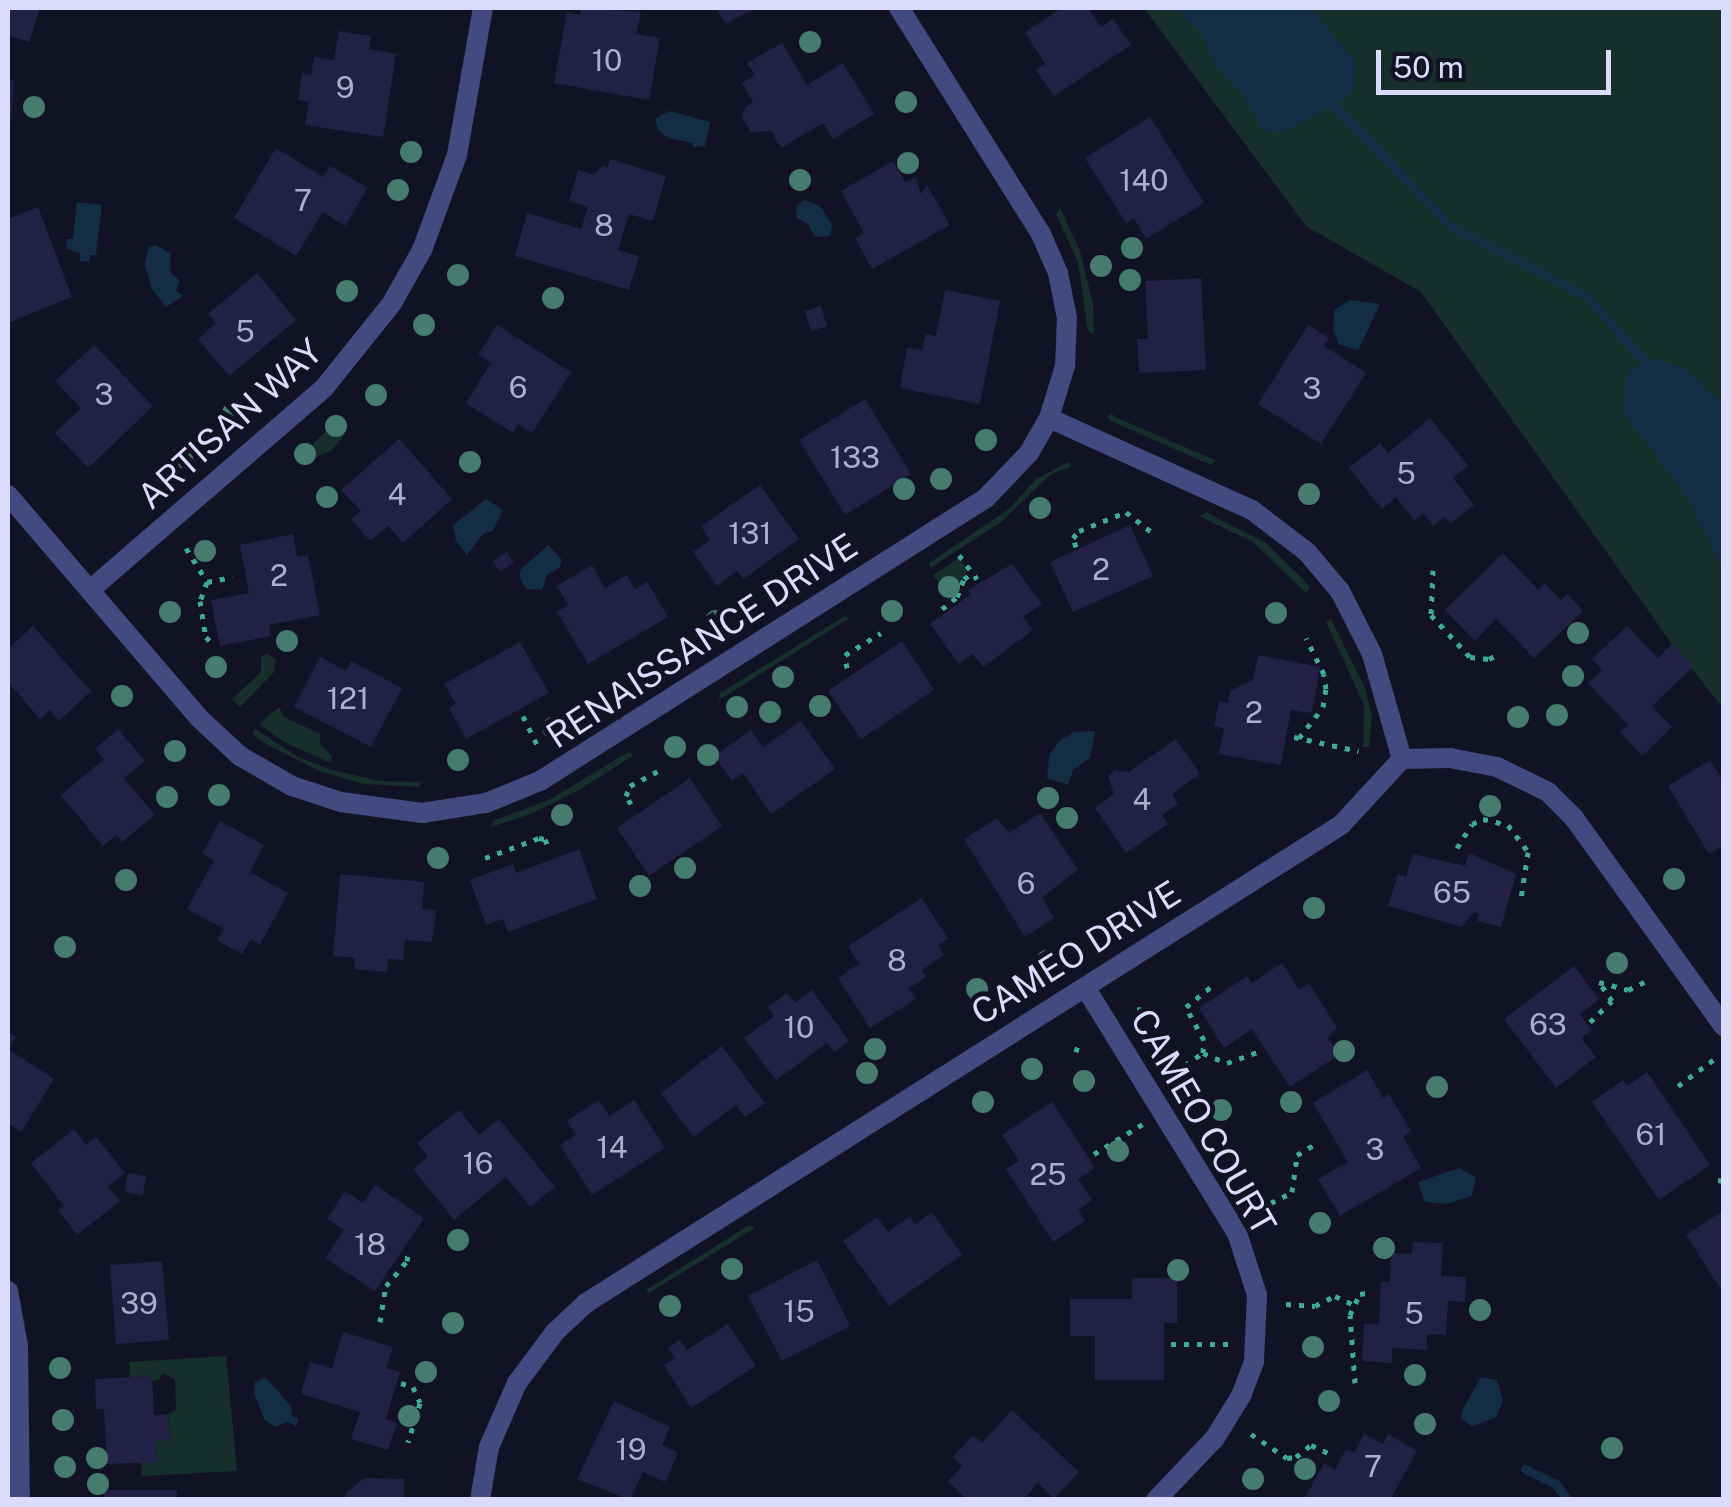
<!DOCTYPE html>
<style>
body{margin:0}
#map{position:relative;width:1731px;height:1507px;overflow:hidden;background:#121225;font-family:"Public Sans",sans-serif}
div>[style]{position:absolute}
.green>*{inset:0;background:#162f2a}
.water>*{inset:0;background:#122d44}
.stream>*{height:9px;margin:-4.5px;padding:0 4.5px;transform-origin:4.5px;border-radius:4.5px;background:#122d44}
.building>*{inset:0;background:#222044}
.path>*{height:5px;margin-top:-2.5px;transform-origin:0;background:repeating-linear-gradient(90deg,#3eac93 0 5px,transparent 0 13px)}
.street>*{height:20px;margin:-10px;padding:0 10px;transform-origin:10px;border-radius:10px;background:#424a7f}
.trees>*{width:22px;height:22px;margin:-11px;border-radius:50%;background:#457c6e}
span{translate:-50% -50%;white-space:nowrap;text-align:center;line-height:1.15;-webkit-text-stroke:10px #121225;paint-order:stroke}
.number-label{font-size:30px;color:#adadcd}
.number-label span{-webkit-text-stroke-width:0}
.street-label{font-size:35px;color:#dbdcfb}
.frame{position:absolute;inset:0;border:10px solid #dbdcfb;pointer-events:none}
.scale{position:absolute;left:1376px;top:50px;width:235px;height:45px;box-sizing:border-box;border:5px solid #dbdcfb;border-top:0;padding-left:12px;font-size:30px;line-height:35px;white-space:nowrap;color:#dbdcfb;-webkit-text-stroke:8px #121225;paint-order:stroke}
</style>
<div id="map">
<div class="green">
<div style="clip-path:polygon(1144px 8px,1723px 8px,1723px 708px,1672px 644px,1421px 292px,1306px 226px)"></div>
<div style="clip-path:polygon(1060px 208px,1080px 251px,1093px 304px,1094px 334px,1088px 331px,1078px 262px,1056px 214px)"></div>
<div style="clip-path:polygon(1111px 413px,1115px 417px,1215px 460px,1211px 465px,1111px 421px,1107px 417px)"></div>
<div style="clip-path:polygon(339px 418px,345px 434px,332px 450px,313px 459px,299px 459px)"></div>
<div style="clip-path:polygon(1068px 462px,1071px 467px,1051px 474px,1000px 523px,930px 568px,929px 563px,1009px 509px,1036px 479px)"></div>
<div style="clip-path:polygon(1206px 512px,1266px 543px,1303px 579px,1310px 587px,1306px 593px,1253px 542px,1199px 516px)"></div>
<div style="clip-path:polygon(959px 558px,968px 570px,950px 598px,933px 575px)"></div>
<div style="clip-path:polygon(845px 616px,850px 618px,719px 700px,720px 693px)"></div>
<div style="clip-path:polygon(1331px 619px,1365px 688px,1372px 716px,1369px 747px,1363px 747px,1364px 705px,1326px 622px)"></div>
<div style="clip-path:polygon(267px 653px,276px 660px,274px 672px,240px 707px,232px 699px,261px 672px,261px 657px)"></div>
<div style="clip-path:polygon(279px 707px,284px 717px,320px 734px,320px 744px,332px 756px,331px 763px,286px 743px,259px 724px)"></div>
<div style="clip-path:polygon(255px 729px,298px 757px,332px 770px,380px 781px,420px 782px,420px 787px,364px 784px,319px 771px,268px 745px,252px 734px)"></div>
<div style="clip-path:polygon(628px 752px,634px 755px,579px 790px,531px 814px,491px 827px,493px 821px,551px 799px)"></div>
<div style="clip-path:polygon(749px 1225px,755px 1228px,649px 1293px,646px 1290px)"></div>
<div style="clip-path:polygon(226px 1356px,237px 1471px,142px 1476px,141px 1463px,157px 1461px,156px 1441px,170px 1439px,168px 1414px,176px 1410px,175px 1379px,163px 1373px,158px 1380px,152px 1381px,151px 1376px,130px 1377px,129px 1362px)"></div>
</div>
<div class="water">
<div style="clip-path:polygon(1175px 8px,1314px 8px,1333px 37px,1356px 61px,1354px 88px,1344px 99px,1282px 133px,1264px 131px,1242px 94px,1217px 67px,1200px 32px)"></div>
<div style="clip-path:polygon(669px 111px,710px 122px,705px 146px,693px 147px,693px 143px,668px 138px,658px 130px,655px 119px)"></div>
<div style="clip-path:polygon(805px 200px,820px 206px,832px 225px,830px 236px,815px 237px,808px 224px,797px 218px,796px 206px)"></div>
<div style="clip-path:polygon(77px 202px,102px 205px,96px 255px,90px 255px,89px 262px,80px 261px,80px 254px,66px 248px,67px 239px,73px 239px)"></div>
<div style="clip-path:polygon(155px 245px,170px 253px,171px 273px,180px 281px,176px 291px,183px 296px,166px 307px,152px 289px,145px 265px,148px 248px)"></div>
<div style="clip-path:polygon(1350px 300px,1380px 304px,1358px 351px,1339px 344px,1333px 330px,1334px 310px)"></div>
<div style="clip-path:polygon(1653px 358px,1688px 370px,1723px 403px,1723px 570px,1684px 492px,1622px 412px,1628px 370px)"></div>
<div style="clip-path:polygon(486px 499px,503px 510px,493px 531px,483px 534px,467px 555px,456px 541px,453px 525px)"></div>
<div style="clip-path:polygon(548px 545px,562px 560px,559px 568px,547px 575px,542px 590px,526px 589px,519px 576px,521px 569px)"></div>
<div style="clip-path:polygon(1095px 731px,1090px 758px,1073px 770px,1068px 785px,1047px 778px,1049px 756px,1059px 741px,1074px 732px)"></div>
<div style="clip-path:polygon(1459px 1168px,1476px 1177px,1472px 1196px,1447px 1204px,1425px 1202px,1418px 1182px)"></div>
<div style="clip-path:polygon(265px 1377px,291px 1406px,292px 1416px,298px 1419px,296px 1427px,288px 1421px,275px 1427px,264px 1419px,254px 1393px,255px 1382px)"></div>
<div style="clip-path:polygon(1481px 1377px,1497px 1380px,1503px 1401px,1496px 1417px,1472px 1427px,1461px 1418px,1462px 1411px)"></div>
</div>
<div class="stream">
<div style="left:1326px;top:97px;width:178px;rotate:46.1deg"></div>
<div style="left:1449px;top:225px;width:154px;rotate:27.4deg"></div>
<div style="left:1586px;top:296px;width:97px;rotate:47.9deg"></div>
<div style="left:1525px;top:1469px;width:34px;rotate:26deg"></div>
<div style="left:1556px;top:1484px;width:19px;rotate:55deg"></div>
</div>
<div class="building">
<div style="clip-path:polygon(8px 8px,40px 8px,29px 42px,8px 35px)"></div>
<div style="clip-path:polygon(581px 8px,641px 12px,636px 34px,660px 38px,649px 100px,554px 83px,567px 12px,580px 15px)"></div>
<div style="clip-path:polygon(716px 8px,755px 8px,726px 24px)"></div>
<div style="clip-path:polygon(1062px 8px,1088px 8px,1101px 27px,1113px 19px,1131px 45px,1054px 96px,1036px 70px,1045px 64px,1025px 32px)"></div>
<div style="clip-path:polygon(339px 31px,371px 36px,369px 49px,396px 54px,383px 137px,305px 125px,309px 102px,298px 100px,302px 73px,311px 75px,314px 57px,334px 60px)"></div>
<div style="clip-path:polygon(782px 43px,807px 85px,843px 63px,874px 114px,833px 139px,823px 123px,781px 148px,771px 131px,751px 132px,742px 118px,745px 107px,753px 102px,742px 83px,755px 75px,747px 63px)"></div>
<div style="clip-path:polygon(8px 80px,14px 81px,10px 130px,8px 130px)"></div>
<div style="clip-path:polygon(1150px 117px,1204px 203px,1146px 239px,1134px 218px,1126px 223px,1085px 158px)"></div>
<div style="clip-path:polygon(276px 148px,323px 177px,330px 166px,368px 188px,345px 226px,323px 212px,296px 256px,234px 218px)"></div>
<div style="clip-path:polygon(610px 159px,666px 176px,653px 221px,629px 214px,618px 250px,639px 256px,629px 290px,515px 256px,527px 213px,581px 229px,588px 207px,569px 201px,578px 170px,594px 175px,603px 165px,608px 167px)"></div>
<div style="clip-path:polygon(893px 161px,905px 182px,916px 178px,921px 194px,927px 185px,950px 225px,872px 269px,855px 238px,864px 233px,841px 191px)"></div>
<div style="clip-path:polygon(38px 207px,72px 297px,8px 323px,8px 219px)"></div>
<div style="clip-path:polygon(257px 273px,296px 320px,229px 376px,198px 339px,216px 323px,208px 314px)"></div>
<div style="clip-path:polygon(1201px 278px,1206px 370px,1139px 373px,1137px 339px,1148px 339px,1145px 281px)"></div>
<div style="clip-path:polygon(945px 290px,1000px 301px,980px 404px,900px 388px,907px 348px,922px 350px,926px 334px,936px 336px)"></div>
<div style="clip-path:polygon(821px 306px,827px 326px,811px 331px,805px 311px)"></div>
<div style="clip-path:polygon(497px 325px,571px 372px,532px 433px,518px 424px,513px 433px,466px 403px,491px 363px,478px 355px)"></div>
<div style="clip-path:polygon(1308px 325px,1329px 338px,1324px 346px,1366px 373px,1321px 444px,1258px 404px)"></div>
<div style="clip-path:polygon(94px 345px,153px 406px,88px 468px,55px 433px,81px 408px,55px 381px)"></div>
<div style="clip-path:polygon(865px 399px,911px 474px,845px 515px,799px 440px)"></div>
<div style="clip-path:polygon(1430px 418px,1468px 466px,1453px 478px,1474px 505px,1450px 524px,1444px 517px,1433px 526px,1423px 513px,1414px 520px,1396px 497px,1382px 509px,1349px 468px,1380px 443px,1388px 453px)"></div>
<div style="clip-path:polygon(399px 439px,452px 499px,403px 543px,388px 526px,370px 541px,351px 519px,361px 511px,341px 490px)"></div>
<div style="clip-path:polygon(760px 485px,799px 539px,743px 579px,737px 571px,717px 586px,693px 552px,710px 540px,701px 526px)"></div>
<div style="clip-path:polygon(1130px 525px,1153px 576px,1073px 612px,1050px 562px)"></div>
<div style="clip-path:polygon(293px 534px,297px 557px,308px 555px,320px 615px,269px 625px,271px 636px,220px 646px,211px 600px,249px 593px,240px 545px)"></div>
<div style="clip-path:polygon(507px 552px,514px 563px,500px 572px,493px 561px)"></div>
<div style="clip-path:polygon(1503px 553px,1538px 590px,1545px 583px,1561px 600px,1567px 594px,1583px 611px,1534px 658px,1496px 619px,1475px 641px,1445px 610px)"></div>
<div style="clip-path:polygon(1012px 564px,1042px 604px,1023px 617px,1033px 630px,983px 667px,973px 654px,959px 664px,930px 624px,971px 594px,968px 590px)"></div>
<div style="clip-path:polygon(592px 565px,605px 588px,627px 575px,635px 589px,647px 582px,668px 617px,588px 664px,557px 612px,568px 605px,557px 586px)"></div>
<div style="clip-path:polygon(33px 626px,91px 691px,59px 721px,50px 710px,40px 719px,8px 682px,8px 649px)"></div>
<div style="clip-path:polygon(1627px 626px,1658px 658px,1672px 644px,1694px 666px,1652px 706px,1672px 727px,1642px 756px,1620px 732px,1628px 725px,1588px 683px,1602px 670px,1592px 659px)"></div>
<div style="clip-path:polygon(902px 641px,934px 690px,861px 739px,828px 691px)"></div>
<div style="clip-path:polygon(520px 642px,549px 693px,466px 739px,449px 708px,456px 704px,444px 684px)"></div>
<div style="clip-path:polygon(1258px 655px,1320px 667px,1312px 713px,1291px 710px,1281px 765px,1219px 754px,1224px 728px,1214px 726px,1219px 701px,1228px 703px,1230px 691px,1253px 680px)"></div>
<div style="clip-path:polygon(320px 657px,346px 671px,351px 661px,402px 688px,371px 747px,294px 707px)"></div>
<div style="clip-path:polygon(801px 721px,835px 769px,771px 814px,743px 773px,732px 781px,714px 756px,751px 730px,763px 747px)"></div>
<div style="clip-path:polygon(118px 729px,145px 761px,124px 778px,155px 815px,122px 842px,116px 835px,103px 846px,61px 795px,104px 759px,95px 749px)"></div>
<div style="clip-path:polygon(1176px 739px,1200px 774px,1172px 794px,1178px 804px,1162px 815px,1168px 824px,1126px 853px,1095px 808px,1114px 794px,1108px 776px,1115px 770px,1129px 772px)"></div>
<div style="clip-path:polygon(1710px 760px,1724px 782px,1724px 845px,1709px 854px,1668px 786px)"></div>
<div style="clip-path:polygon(690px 778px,722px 826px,649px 876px,617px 828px)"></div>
<div style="clip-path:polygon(1040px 813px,1078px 870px,1042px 897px,1054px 918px,1025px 937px,964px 839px,997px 818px,1009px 833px)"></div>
<div style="clip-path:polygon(220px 821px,264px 845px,250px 872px,288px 893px,260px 945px,251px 939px,242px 954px,217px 940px,224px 929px,187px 909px,214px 860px,202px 854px)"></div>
<div style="clip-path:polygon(579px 849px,597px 899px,508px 932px,503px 919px,486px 925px,470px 880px,513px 864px,516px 873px)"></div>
<div style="clip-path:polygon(1469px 853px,1516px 874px,1501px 927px,1477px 921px,1479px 914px,1474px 912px,1462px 927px,1388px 906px,1398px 874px,1406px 877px,1413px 854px,1465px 866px)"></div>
<div style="clip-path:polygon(340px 874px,424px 882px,422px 909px,436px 910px,432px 942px,405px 940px,403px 960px,388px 959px,387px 972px,354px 969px,355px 958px,333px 956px)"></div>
<div style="clip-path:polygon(922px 898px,948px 939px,938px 945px,944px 955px,922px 970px,926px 977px,909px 988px,916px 999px,870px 1028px,838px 978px,859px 964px,848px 946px)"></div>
<div style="clip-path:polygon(1282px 963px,1299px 990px,1309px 984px,1337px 1027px,1328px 1038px,1339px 1055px,1290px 1087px,1252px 1029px,1224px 1048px,1199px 1008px,1247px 976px,1252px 983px)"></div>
<div style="clip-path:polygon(1574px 966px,1599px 999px,1580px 1014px,1592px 1030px,1581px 1038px,1596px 1057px,1556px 1088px,1504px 1019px)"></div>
<div style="clip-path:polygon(812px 990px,849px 1041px,834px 1052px,827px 1043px,776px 1080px,744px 1038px,774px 1016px,768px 1007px,787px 993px,795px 1003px)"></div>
<div style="clip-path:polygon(8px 1031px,16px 1037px,8px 1049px,54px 1079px,21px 1132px,8px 1123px)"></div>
<div style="clip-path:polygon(722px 1046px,765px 1103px,745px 1117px,736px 1105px,693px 1137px,661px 1093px)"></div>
<div style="clip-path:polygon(1367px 1070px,1383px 1098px,1389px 1094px,1411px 1131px,1403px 1137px,1421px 1168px,1340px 1216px,1318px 1179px,1348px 1162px,1313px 1103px)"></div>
<div style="clip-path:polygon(1647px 1072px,1710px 1165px,1659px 1200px,1592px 1102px,1623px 1080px,1627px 1086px)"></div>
<div style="clip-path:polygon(599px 1100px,609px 1116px,634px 1100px,665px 1148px,592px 1195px,560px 1145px,576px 1135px,567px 1121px)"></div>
<div style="clip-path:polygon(1052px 1102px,1095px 1168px,1078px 1179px,1092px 1200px,1078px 1210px,1085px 1221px,1053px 1242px,1006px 1169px,1019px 1161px,1002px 1135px)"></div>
<div style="clip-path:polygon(459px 1110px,479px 1135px,499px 1119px,555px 1187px,530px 1207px,506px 1177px,454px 1220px,413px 1169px,428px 1157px,417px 1143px)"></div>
<div style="clip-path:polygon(74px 1129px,86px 1145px,96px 1137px,125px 1173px,108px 1186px,120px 1201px,77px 1235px,58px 1210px,64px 1206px,31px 1163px)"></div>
<div style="clip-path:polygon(128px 1173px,146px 1176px,143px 1195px,125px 1192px)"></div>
<div style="clip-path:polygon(375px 1185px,424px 1218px,375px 1291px,325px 1258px,344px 1230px,327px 1219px,345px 1191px,363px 1203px)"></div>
<div style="clip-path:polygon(1724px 1210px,1724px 1294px,1686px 1235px)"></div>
<div style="clip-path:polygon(932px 1212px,962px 1255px,889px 1306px,843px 1241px,877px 1217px,888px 1232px,910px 1216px,915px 1224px)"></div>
<div style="clip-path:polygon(1413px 1242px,1443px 1243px,1441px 1276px,1466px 1277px,1465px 1302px,1448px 1301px,1446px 1335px,1427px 1334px,1427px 1350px,1392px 1348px,1392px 1363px,1362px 1361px,1364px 1324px,1379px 1324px,1381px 1282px,1390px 1282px,1391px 1253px,1412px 1254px)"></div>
<div style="clip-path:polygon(817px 1260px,850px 1326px,782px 1361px,748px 1296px)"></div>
<div style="clip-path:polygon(162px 1261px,169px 1340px,116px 1344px,110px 1265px)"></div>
<div style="clip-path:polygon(1132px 1278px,1177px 1278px,1177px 1323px,1164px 1323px,1164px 1380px,1095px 1380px,1095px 1336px,1070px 1336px,1070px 1299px,1132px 1299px)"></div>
<div style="clip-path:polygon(728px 1324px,756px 1366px,691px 1408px,664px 1365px,675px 1358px,668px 1348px,680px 1340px,687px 1350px)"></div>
<div style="clip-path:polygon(343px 1332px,393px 1347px,386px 1368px,400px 1372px,386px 1419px,397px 1423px,388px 1450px,351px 1439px,360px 1412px,301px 1394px,310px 1362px,332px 1368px)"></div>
<div style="clip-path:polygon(152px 1376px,154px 1415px,168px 1414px,170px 1440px,156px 1441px,157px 1462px,107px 1464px,104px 1409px,96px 1409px,95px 1379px)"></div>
<div style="clip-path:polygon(614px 1401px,670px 1427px,662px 1445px,678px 1453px,665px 1482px,643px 1472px,630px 1500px,577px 1479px)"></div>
<div style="clip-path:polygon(1012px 1410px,1079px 1472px,1054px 1499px,1038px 1483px,1023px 1500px,967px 1500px,948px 1481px,962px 1466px,953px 1457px,973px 1435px,982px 1443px)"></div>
<div style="clip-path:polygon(1364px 1434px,1383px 1444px,1388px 1434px,1417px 1451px,1390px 1500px,1304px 1500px,1324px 1463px,1335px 1470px,1346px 1449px,1354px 1453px)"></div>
<div style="clip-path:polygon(364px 1478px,404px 1479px,404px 1500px,346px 1500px,346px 1493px)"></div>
<div style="clip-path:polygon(104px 1490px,177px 1490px,177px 1500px,104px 1500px)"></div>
</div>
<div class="path">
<div style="left:1076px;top:547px;width:9px;rotate:-108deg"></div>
<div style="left:1073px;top:538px;width:9px;rotate:-49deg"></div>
<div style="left:1079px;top:531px;width:51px;rotate:-22deg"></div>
<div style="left:1126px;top:512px;width:39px;rotate:38deg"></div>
<div style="left:186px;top:548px;width:40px;rotate:58deg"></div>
<div style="left:207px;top:582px;width:26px;rotate:-11deg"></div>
<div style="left:959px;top:555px;width:30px;rotate:53deg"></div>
<div style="left:1433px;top:570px;width:45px;rotate:92.5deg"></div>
<div style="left:1431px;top:615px;width:57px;rotate:47.1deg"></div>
<div style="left:1470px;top:657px;width:19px;rotate:6deg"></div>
<div style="left:1489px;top:659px;width:11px;rotate:-27deg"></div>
<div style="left:207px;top:582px;width:20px;rotate:110deg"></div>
<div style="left:200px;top:601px;width:36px;rotate:81deg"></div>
<div style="left:206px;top:637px;width:10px;rotate:45deg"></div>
<div style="left:942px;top:609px;width:19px;rotate:-39deg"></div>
<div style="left:957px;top:597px;width:19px;rotate:-69deg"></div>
<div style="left:964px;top:579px;width:10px;rotate:-37deg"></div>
<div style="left:847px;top:668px;width:13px;rotate:-99deg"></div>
<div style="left:845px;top:655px;width:42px;rotate:-31.4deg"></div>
<div style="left:523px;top:716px;width:32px;rotate:64deg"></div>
<div style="left:1294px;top:737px;width:66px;rotate:12.3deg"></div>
<div style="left:1299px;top:738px;width:39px;rotate:-52deg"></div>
<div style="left:1323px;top:707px;width:18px;rotate:-81deg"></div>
<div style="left:1326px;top:689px;width:15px;rotate:-98deg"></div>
<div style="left:1324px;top:674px;width:40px;rotate:-116.6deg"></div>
<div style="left:631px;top:804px;width:9px;rotate:-122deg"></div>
<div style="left:626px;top:796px;width:11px;rotate:-68deg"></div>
<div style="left:630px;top:786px;width:34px;rotate:-28deg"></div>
<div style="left:1457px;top:848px;width:28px;rotate:-58deg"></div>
<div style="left:1472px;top:824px;width:12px;rotate:-24deg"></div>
<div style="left:1483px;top:819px;width:26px;rotate:13deg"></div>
<div style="left:1508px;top:825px;width:34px;rotate:53deg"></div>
<div style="left:1528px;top:852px;width:48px;rotate:98.5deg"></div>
<div style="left:485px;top:858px;width:58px;rotate:-20.3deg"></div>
<div style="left:539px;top:838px;width:6px;rotate:9deg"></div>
<div style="left:545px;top:839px;width:12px;rotate:70deg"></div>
<div style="left:1137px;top:1009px;width:7px;rotate:8deg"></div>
<div style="left:1590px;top:1022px;width:30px;rotate:-44deg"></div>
<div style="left:1612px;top:1001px;width:23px;rotate:-124deg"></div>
<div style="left:1599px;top:982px;width:30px;rotate:15deg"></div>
<div style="left:1628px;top:990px;width:25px;rotate:-26deg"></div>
<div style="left:1076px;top:1052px;width:8px;rotate:-76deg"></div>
<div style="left:1203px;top:1053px;width:13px;rotate:-86deg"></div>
<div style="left:1204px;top:1040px;width:38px;rotate:-119deg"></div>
<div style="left:1186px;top:1007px;width:32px;rotate:-39deg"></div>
<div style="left:1174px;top:1073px;width:35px;rotate:-35deg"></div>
<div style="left:1203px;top:1053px;width:26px;rotate:23deg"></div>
<div style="left:1227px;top:1063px;width:32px;rotate:-20deg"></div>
<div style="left:1678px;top:1086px;width:49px;rotate:-36.6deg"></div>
<div style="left:1094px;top:1154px;width:57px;rotate:-31.5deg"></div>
<div style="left:1718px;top:1180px;width:6px;rotate:9deg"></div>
<div style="left:1259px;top:1209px;width:37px;rotate:-27deg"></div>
<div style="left:1292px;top:1192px;width:37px;rotate:-82deg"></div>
<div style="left:1297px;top:1155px;width:26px;rotate:-31deg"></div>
<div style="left:1286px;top:1304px;width:29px;rotate:4deg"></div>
<div style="left:1315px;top:1306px;width:22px;rotate:-27deg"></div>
<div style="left:1335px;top:1296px;width:19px;rotate:25deg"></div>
<div style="left:380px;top:1322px;width:36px;rotate:-81deg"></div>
<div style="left:386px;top:1286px;width:33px;rotate:-50deg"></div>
<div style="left:407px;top:1261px;width:8px;rotate:-83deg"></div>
<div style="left:1171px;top:1344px;width:57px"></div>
<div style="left:401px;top:1383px;width:13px;rotate:18deg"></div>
<div style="left:413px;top:1387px;width:17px;rotate:66deg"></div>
<div style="left:420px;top:1403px;width:41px;rotate:107.1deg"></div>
<div style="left:1355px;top:1383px;width:68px;rotate:-94.2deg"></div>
<div style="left:1350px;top:1315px;width:23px;rotate:-65deg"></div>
<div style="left:1360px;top:1294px;width:11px;rotate:-10deg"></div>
<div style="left:1251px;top:1434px;width:43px;rotate:33.7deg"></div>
<div style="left:1287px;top:1458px;width:9px;rotate:-6deg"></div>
<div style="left:1296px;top:1457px;width:19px;rotate:-39deg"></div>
<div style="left:1311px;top:1445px;width:19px;rotate:25deg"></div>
</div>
<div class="street">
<div style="left:1049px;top:418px;width:223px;rotate:24.4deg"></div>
<div style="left:1252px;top:510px;width:69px;rotate:37.4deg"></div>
<div style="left:1307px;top:552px;width:51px;rotate:49.8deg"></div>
<div style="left:1340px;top:591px;width:71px;rotate:63.1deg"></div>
<div style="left:1372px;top:654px;width:109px;rotate:74.1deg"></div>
<div style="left:8px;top:495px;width:294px;rotate:49.4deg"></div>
<div style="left:199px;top:718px;width:56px;rotate:42.8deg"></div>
<div style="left:240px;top:756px;width:60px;rotate:30deg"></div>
<div style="left:292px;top:786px;width:52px;rotate:18.1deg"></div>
<div style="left:341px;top:802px;width:82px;rotate:7.7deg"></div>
<div style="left:422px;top:813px;width:65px;rotate:-8.9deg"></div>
<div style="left:486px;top:803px;width:58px;rotate:-22.2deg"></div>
<div style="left:540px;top:781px;width:528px;rotate:-32.4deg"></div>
<div style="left:986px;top:498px;width:62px;rotate:-46.3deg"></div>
<div style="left:1029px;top:453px;width:40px;rotate:-60.3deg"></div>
<div style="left:1049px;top:418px;width:54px;rotate:-72.9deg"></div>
<div style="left:1065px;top:366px;width:48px;rotate:-87.6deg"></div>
<div style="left:1067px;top:318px;width:46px;rotate:-101.3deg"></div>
<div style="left:1058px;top:273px;width:43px;rotate:-113.6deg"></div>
<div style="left:1041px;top:234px;width:267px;rotate:-122.1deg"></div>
<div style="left:90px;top:590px;width:309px;rotate:-40.8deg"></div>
<div style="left:324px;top:388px;width:109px;rotate:-51.3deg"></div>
<div style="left:392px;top:303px;width:61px;rotate:-60.5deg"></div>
<div style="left:422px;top:250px;width:101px;rotate:-69.8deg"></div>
<div style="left:457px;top:155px;width:149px;rotate:-80deg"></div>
<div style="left:1085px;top:987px;width:289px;rotate:58.3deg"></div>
<div style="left:1237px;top:1233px;width:65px;rotate:72.1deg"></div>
<div style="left:1257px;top:1295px;width:67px;rotate:92.6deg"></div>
<div style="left:1254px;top:1362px;width:34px;rotate:111deg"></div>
<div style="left:1242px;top:1394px;width:52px;rotate:121.5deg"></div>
<div style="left:1215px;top:1438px;width:86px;rotate:133.6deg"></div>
<div style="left:8px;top:1291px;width:56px;rotate:79.7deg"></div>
<div style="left:18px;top:1346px;width:154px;rotate:89.3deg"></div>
<div style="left:480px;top:1500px;width:54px;rotate:-80.4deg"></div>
<div style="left:489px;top:1447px;width:70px;rotate:-66.4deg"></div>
<div style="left:517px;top:1383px;width:64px;rotate:-53.3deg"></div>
<div style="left:555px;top:1332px;width:42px;rotate:-43.1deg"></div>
<div style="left:586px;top:1303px;width:894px;rotate:-32.34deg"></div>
<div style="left:1341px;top:825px;width:90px;rotate:-47.3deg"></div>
<div style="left:1402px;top:759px;width:48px;rotate:-1.2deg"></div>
<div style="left:1450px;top:758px;width:48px;rotate:10.8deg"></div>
<div style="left:1497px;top:767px;width:57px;rotate:26.1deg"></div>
<div style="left:1548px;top:792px;width:37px;rotate:45deg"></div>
<div style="left:1574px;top:818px;width:257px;rotate:54.3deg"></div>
</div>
<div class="trees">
<div style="left:810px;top:42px"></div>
<div style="left:906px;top:102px"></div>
<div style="left:34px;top:107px"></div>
<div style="left:411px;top:152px"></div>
<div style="left:908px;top:163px"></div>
<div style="left:800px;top:180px"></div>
<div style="left:398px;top:190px"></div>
<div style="left:1132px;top:248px"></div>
<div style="left:1101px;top:266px"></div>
<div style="left:458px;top:275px"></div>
<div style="left:1130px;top:280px"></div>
<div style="left:347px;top:291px"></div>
<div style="left:553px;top:298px"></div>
<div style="left:424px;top:325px"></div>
<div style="left:376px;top:395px"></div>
<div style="left:233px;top:413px"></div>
<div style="left:336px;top:426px"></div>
<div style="left:986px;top:440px"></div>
<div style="left:305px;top:454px"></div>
<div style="left:182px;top:457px"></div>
<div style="left:470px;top:462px"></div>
<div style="left:941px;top:479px"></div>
<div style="left:904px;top:489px"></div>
<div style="left:1309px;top:494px"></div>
<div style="left:327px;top:497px"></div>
<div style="left:1040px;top:508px"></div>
<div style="left:205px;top:551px"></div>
<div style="left:949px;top:587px"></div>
<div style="left:892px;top:611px"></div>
<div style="left:170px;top:612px"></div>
<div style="left:1276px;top:613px"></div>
<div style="left:716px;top:621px"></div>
<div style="left:1578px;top:633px"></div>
<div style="left:287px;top:641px"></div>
<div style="left:216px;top:667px"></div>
<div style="left:1573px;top:676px"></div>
<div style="left:783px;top:677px"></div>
<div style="left:122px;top:696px"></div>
<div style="left:820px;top:706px"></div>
<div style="left:737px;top:707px"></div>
<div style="left:770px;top:712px"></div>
<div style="left:1557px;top:715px"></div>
<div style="left:1518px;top:717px"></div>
<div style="left:553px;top:728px"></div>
<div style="left:675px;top:747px"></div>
<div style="left:175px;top:751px"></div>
<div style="left:708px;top:755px"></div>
<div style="left:458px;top:760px"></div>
<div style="left:219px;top:795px"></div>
<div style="left:167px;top:797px"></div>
<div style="left:1048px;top:798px"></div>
<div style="left:1490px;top:806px"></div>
<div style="left:562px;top:815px"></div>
<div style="left:1067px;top:818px"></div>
<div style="left:438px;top:858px"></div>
<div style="left:685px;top:868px"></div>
<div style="left:1674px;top:879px"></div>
<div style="left:126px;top:880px"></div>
<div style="left:640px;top:886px"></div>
<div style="left:1314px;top:908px"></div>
<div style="left:65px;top:947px"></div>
<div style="left:1047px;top:961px"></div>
<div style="left:1617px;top:963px"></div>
<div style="left:977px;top:989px"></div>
<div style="left:875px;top:1049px"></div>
<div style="left:1344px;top:1051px"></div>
<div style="left:1032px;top:1069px"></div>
<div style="left:867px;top:1073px"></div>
<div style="left:1084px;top:1081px"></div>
<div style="left:1437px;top:1087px"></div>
<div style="left:983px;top:1102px"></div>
<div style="left:1291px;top:1102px"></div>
<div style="left:1221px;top:1110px"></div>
<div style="left:1118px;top:1151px"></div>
<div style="left:1320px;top:1223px"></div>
<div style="left:458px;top:1240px"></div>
<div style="left:1384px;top:1248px"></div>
<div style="left:732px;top:1269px"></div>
<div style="left:1178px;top:1270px"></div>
<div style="left:670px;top:1306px"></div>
<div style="left:1480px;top:1310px"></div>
<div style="left:453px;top:1323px"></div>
<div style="left:1313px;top:1347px"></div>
<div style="left:60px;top:1368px"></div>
<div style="left:426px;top:1372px"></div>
<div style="left:1415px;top:1375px"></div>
<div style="left:1329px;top:1401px"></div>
<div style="left:409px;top:1416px"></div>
<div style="left:63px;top:1420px"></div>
<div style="left:1425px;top:1424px"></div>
<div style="left:1612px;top:1448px"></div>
<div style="left:97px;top:1458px"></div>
<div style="left:65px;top:1467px"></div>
<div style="left:1305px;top:1469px"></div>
<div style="left:1253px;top:1479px"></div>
<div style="left:98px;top:1484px"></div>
</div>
<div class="number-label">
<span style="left:607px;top:60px">10</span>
<span style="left:345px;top:87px">9</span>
<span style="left:1144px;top:180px">140</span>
<span style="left:303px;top:200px">7</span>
<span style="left:604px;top:225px">8</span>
<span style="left:245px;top:331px">5</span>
<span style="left:518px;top:387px">6</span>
<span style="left:1312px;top:388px">3</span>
<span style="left:104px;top:394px">3</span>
<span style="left:855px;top:457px">133</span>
<span style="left:1406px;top:473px">5</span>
<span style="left:397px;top:494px">4</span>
<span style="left:750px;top:533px">131</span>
<span style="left:1101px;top:569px">2</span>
<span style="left:279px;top:575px">2</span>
<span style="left:348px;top:698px">121</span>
<span style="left:1254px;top:712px">2</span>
<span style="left:1142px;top:799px">4</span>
<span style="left:1026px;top:883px">6</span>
<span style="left:1452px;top:892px">65</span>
<span style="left:897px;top:960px">8</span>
<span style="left:1548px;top:1024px">63</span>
<span style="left:799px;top:1027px">10</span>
<span style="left:1651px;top:1134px">61</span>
<span style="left:612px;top:1147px">14</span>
<span style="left:1375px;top:1149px">3</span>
<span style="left:478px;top:1163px">16</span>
<span style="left:1048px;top:1174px">25</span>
<span style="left:370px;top:1244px">18</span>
<span style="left:139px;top:1303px">39</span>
<span style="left:799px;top:1311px">15</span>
<span style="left:1414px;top:1313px">5</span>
<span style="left:631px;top:1449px">19</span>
<span style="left:1373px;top:1466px">7</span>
</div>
<div class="street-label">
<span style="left:230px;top:424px;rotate:-42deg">ARTISAN WAY</span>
<span style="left:702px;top:641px;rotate:-33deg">RENAISSANCE DRIVE</span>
<span style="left:1076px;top:953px;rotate:-32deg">CAMEO DRIVE</span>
<span style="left:1203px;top:1122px;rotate:60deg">CAMEO COURT</span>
</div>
<div class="frame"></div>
<div class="scale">50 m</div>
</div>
